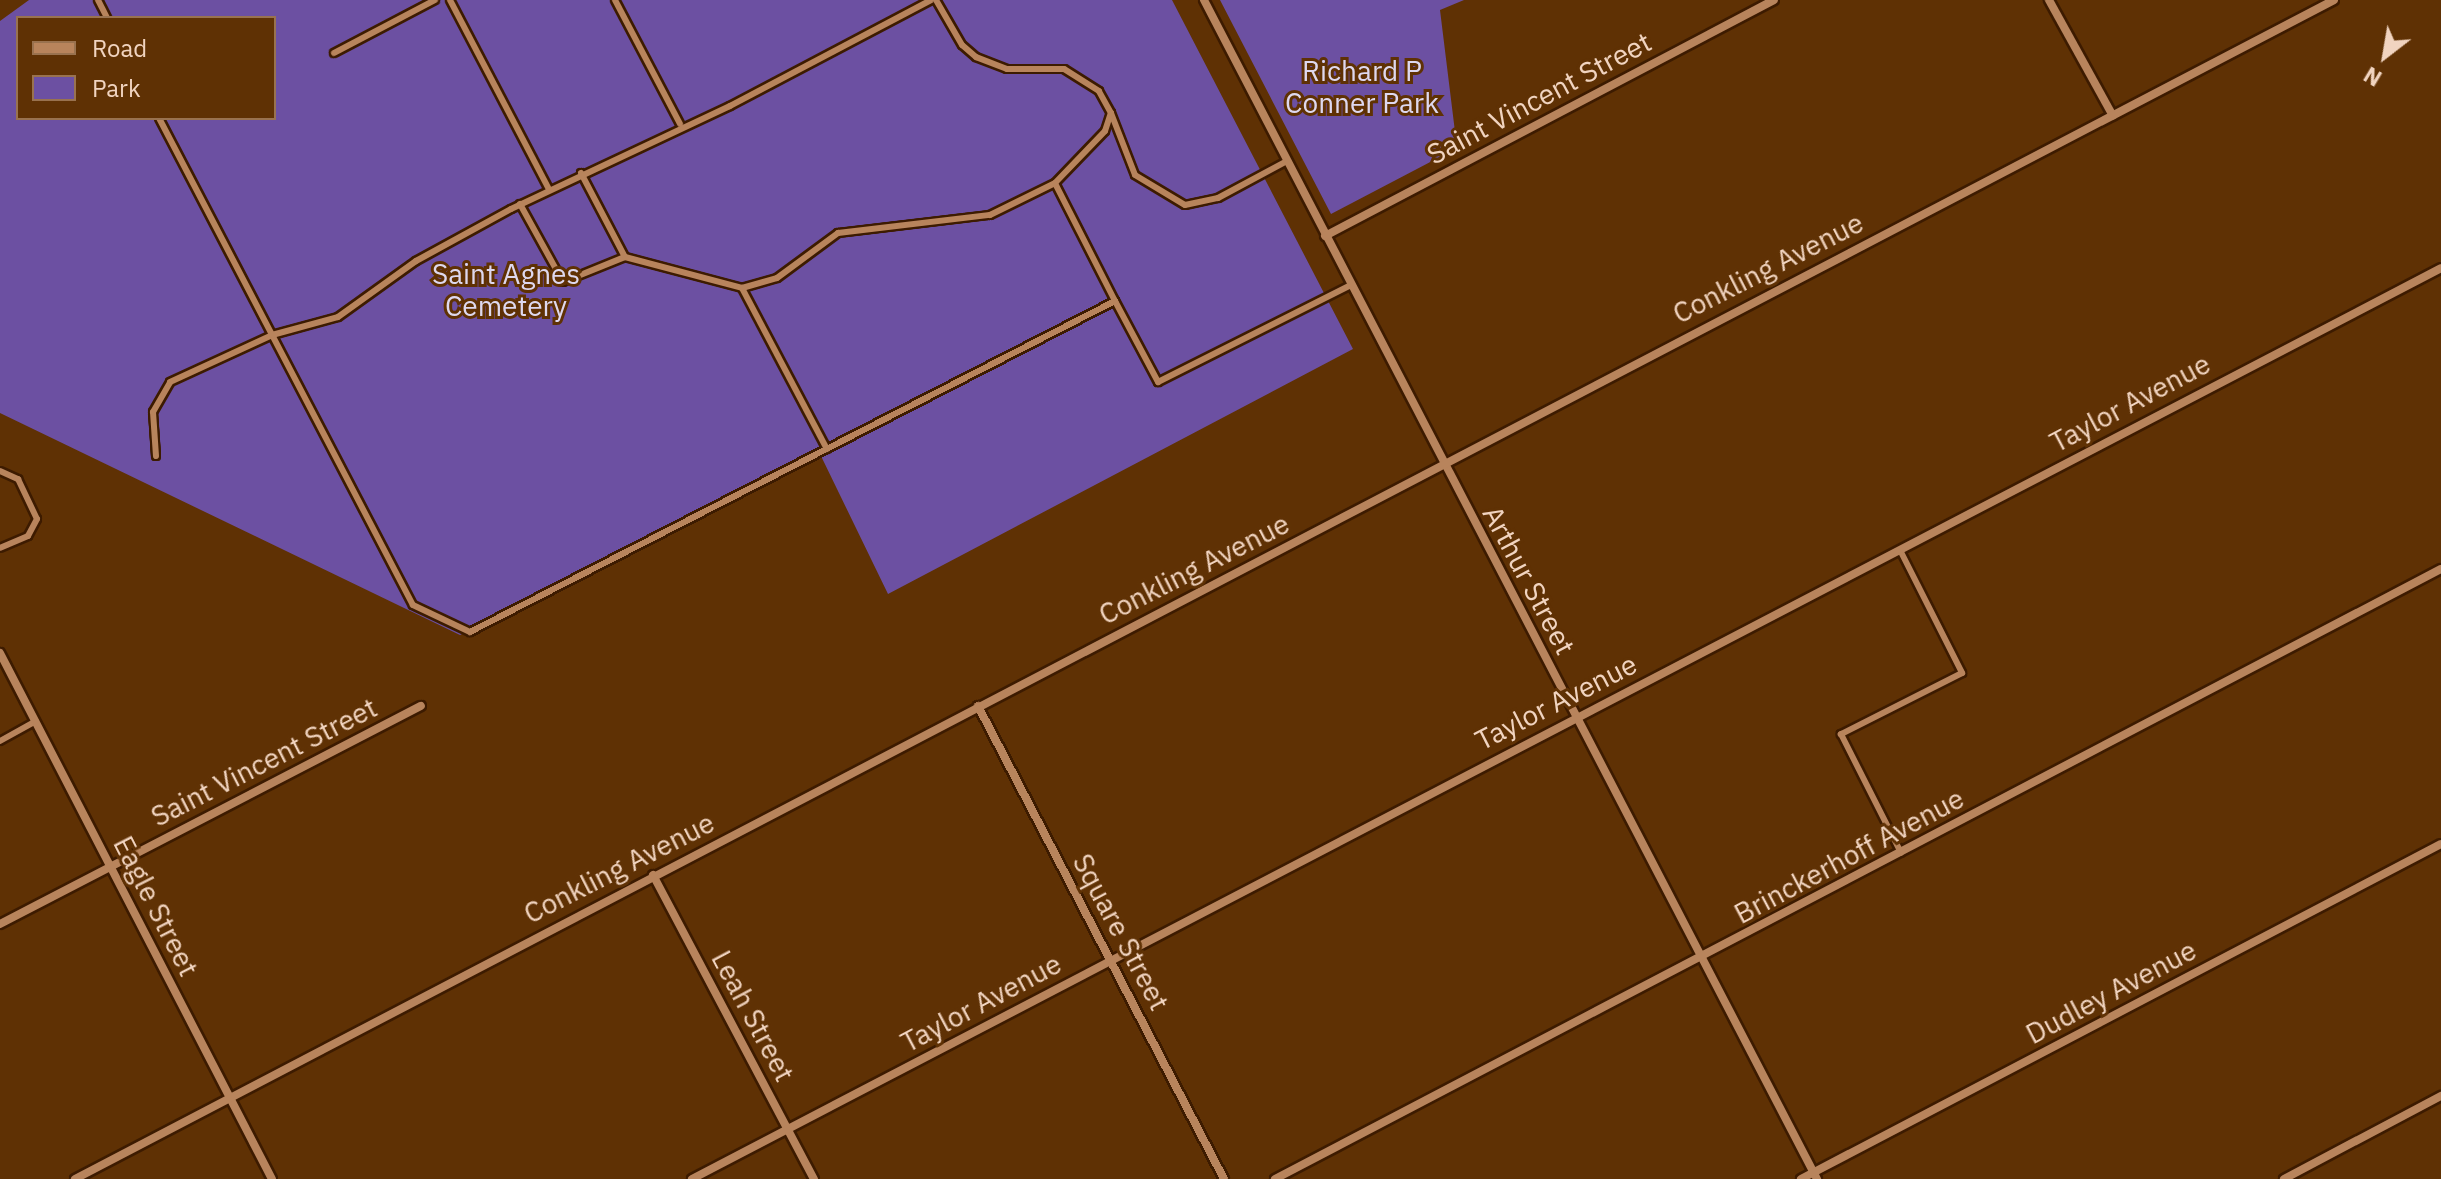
<!DOCTYPE html>
<style>
body{margin:0}
#map{position:relative;width:2441px;height:1179px;overflow:hidden;background:#5f3104;font-family:"IBM Plex Sans",sans-serif}
div>[style]{position:absolute}
.green>*{inset:0;background:#6c50a2}
.roads{filter:drop-shadow(2px 0 #3d1b00) drop-shadow(-2px 0 #3d1b00) drop-shadow(0 2px #3d1b00) drop-shadow(0 -2px #3d1b00)}
.service>*{height:6px;margin:-3px;padding:0 3px;transform-origin:3px;border-radius:3px;background:#b8845c}
.minor>*{height:8px;margin:-4px;padding:0 4px;transform-origin:4px;border-radius:4px;background:#b8845c}
span{translate:-50% -50%;white-space:nowrap;text-align:center;line-height:1.15;-webkit-text-stroke:6px #5f3104;paint-order:stroke}
.park-label{font-size:28px;color:#ded8ef}
.street-label{font-size:28px;color:#f1d4c0}
.legend{position:absolute;left:16px;top:16px;width:260px;height:104px;box-sizing:border-box;background:#5f3104;border:2px solid #99724f;margin:0;padding:10px 14px;list-style:none;font-size:24px;color:#f1d4c0}
.legend li{display:flex;align-items:center;gap:16px;height:40px}
.legend b{width:40px;border:2px solid #99724f}
.north{position:absolute;left:2345px;top:16px;width:80px;height:80px;-webkit-text-stroke:6px #5f3104;paint-order:stroke;rotate:211deg;font-size:22px;font-weight:700;line-height:32px;text-align:center;color:#f1d4c0}
.north::after{content:'';display:block;margin:auto;width:28px;height:36px;background:#f1d4c0;clip-path:polygon(50% 0,100% 100%,50% 72%,0 100%)}
</style>
<div id="map">
<div class="green">
<div style="clip-path:polygon(evenodd,29px 0,1172px 0,1353px 349px,888px 594px,821px 456px,460px 635px,0 413px,0 21px,29px 0,18px 18px,274px 18px,274px 118px,18px 118px,18px 18px)"></div>
<div style="clip-path:polygon(1220px 0,1464px 0,1440px 10px,1457px 148px,1331px 214px)"></div>
</div>
<div class="roads">
<div class="service">
<div style="left:98px;top:0;width:20px;rotate:63deg"></div>
<div style="left:450px;top:0;width:213px;rotate:62.4deg"></div>
<div style="left:615px;top:0;width:140px;rotate:62.3deg"></div>
<div style="left:334px;top:53px;width:114px;rotate:-27.7deg"></div>
<div style="left:1111px;top:113px;width:66px;rotate:68.8deg"></div>
<div style="left:1135px;top:175px;width:58px;rotate:31deg"></div>
<div style="left:1185px;top:205px;width:34px;rotate:-12deg"></div>
<div style="left:1218px;top:198px;width:78px;rotate:-28.2deg"></div>
<div style="left:159px;top:118px;width:549px;rotate:62.46deg"></div>
<div style="left:413px;top:605px;width:63px;rotate:25.3deg"></div>
<div style="left:470px;top:632px;width:725px;rotate:-27.17deg"></div>
<div style="left:1115px;top:301px;width:132px;rotate:-117deg"></div>
<div style="left:1055px;top:183px;width:72px;rotate:-46.1deg"></div>
<div style="left:1105px;top:131px;width:19px;rotate:-72deg"></div>
<div style="left:1111px;top:113px;width:25px;rotate:-119deg"></div>
<div style="left:1099px;top:91px;width:41px;rotate:-147.8deg"></div>
<div style="left:1064px;top:69px;width:57px;rotate:180deg"></div>
<div style="left:1007px;top:69px;width:33px;rotate:-159deg"></div>
<div style="left:976px;top:57px;width:18px;rotate:-139deg"></div>
<div style="left:962px;top:45px;width:52px;rotate:-120deg"></div>
<div style="left:581px;top:173px;width:95px;rotate:62.4deg"></div>
<div style="left:625px;top:257px;width:121px;rotate:14.8deg"></div>
<div style="left:742px;top:288px;width:36px;rotate:-16deg"></div>
<div style="left:777px;top:278px;width:76px;rotate:-36.4deg"></div>
<div style="left:838px;top:233px;width:153px;rotate:-6.8deg"></div>
<div style="left:990px;top:215px;width:72px;rotate:-26.2deg"></div>
<div style="left:520px;top:204px;width:89px;rotate:61.1deg"></div>
<div style="left:563px;top:282px;width:67px;rotate:-22deg"></div>
<div style="left:742px;top:288px;width:182px;rotate:62.2deg"></div>
<div style="left:1115px;top:301px;width:92px;rotate:62deg"></div>
<div style="left:1158px;top:382px;width:216px;rotate:-26.7deg"></div>
<div style="left:156px;top:456px;width:44px;rotate:-93.9deg"></div>
<div style="left:153px;top:412px;width:34px;rotate:-60deg"></div>
<div style="left:170px;top:382px;width:112px;rotate:-24.7deg"></div>
<div style="left:272px;top:335px;width:68px;rotate:-15.3deg"></div>
<div style="left:338px;top:317px;width:96px;rotate:-35.7deg"></div>
<div style="left:416px;top:261px;width:108px;rotate:-28.7deg"></div>
<div style="left:511px;top:209px;width:242px;rotate:-25.2deg"></div>
<div style="left:730px;top:106px;width:227px;rotate:-27.8deg"></div>
<div style="left:0;top:471px;width:20px;rotate:24deg"></div>
<div style="left:18px;top:479px;width:44px;rotate:64.6deg"></div>
<div style="left:37px;top:519px;width:19px;rotate:118deg"></div>
<div style="left:28px;top:536px;width:30px;rotate:157deg"></div>
<div style="left:1900px;top:550px;width:138px;rotate:63.2deg"></div>
<div style="left:1962px;top:673px;width:136px;rotate:153.2deg"></div>
<div style="left:1841px;top:734px;width:133px;rotate:63.2deg"></div>
<div style="left:0;top:741px;width:41px;rotate:-29.1deg"></div>
</div>
<div class="minor">
<div style="left:1204px;top:0;width:1329px;rotate:62.53deg"></div>
<div style="left:2049px;top:0;width:132px;rotate:61.1deg"></div>
<div style="left:1325px;top:236px;width:507px;rotate:-27.73deg"></div>
<div style="left:0;top:653px;width:592px;rotate:62.66deg"></div>
<div style="left:978px;top:706px;width:533px;rotate:62.52deg"></div>
<div style="left:653px;top:875px;width:344px;rotate:62.1deg"></div>
<div style="left:0;top:924px;width:474px;rotate:-27.4deg"></div>
<div style="left:75px;top:1179px;width:2548px;rotate:-27.56deg"></div>
<div style="left:692px;top:1179px;width:1972px;rotate:-27.51deg"></div>
<div style="left:1275px;top:1179px;width:1316px;rotate:-27.62deg"></div>
<div style="left:1801px;top:1179px;width:722px;rotate:-27.63deg"></div>
<div style="left:2284px;top:1179px;width:178px;rotate:-27.9deg"></div>
</div>
</div>
<div class="park-label">
<span style="left:1362px;top:87px">Richard P<br>Conner Park</span>
<span style="left:506px;top:290px">Saint Agnes<br>Cemetery</span>
</div>
<div class="street-label">
<span style="left:1539px;top:98px;rotate:-28deg">Saint Vincent Street</span>
<span style="left:1768px;top:268px;rotate:-27deg">Conkling Avenue</span>
<span style="left:2130px;top:403px;rotate:-28deg">Taylor Avenue</span>
<span style="left:1194px;top:569px;rotate:-27deg">Conkling Avenue</span>
<span style="left:1529px;top:580px;rotate:62deg">Arthur Street</span>
<span style="left:1556px;top:702px;rotate:-27deg">Taylor Avenue</span>
<span style="left:264px;top:762px;rotate:-27deg">Saint Vincent Street</span>
<span style="left:1849px;top:856px;rotate:-28deg">Brinckerhoff Avenue</span>
<span style="left:619px;top:868px;rotate:-27deg">Conkling Avenue</span>
<span style="left:156px;top:906px;rotate:63deg">Eagle Street</span>
<span style="left:1121px;top:932px;rotate:62deg">Square Street</span>
<span style="left:2111px;top:992px;rotate:-28deg">Dudley Avenue</span>
<span style="left:981px;top:1003px;rotate:-28deg">Taylor Avenue</span>
<span style="left:753px;top:1016px;rotate:62deg">Leah Street</span>
</div>
<ul class="legend">
<li><b style="height:10px;background:#b8845c"></b>Road</li>
<li><b style="height:22px;background:#6c50a2"></b>Park</li>
</ul>
<div class="north">N</div>
</div>
